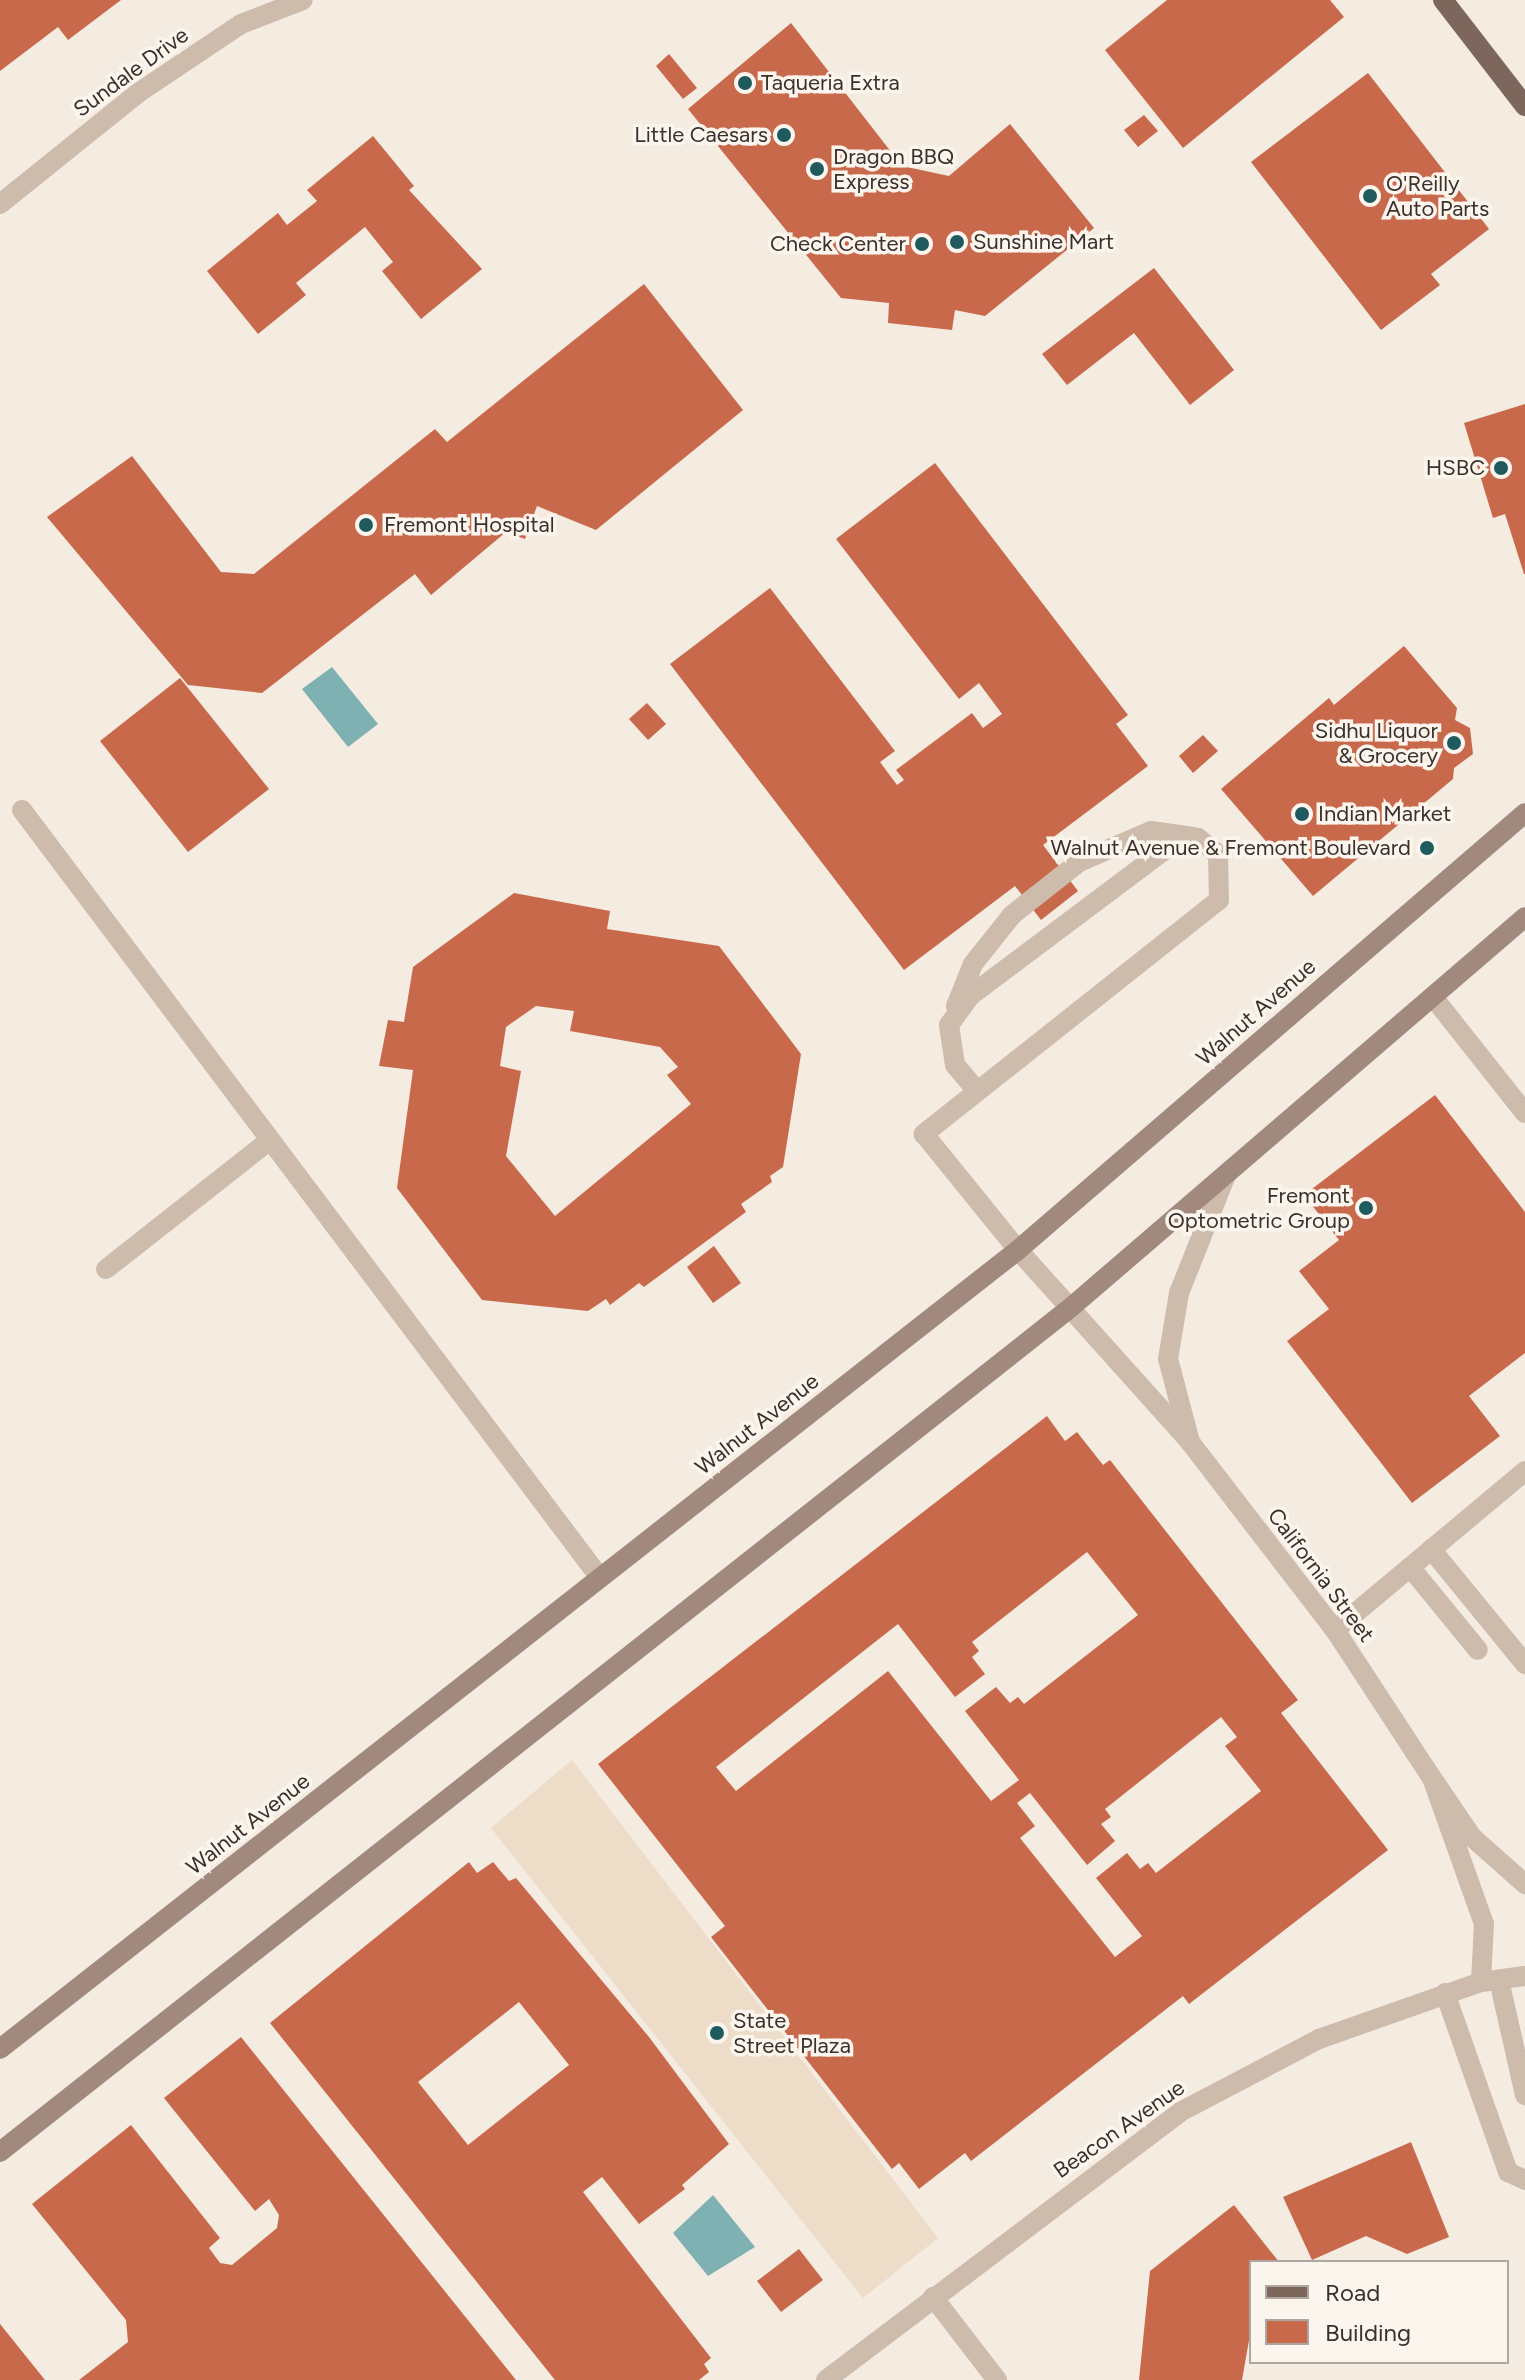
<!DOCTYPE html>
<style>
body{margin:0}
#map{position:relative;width:1525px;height:2380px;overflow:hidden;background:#f4ebe1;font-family:Figtree,sans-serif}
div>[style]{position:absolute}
.plaza>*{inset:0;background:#ecdcc8}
.water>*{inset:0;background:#7fb0b2}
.building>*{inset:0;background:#c8694b}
.service>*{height:20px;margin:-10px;padding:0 10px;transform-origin:10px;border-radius:10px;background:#cdbbac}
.minor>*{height:20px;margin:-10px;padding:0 10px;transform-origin:10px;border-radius:10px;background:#cdbbac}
.tertiary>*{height:20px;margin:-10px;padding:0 10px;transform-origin:10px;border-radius:10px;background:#cdbbac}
.secondary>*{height:20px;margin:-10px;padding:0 10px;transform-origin:10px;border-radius:10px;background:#a18a7d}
.primary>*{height:20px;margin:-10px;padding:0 10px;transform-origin:10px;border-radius:10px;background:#7d675c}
.dots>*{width:22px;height:22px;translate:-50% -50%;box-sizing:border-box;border:4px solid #fbf5ee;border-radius:50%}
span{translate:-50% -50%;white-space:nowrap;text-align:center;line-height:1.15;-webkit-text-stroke:7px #fbf5ee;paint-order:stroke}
.street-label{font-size:22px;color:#3b302b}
.poi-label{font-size:22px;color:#3b302b}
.left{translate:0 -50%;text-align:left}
.right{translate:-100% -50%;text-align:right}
.legend{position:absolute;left:1249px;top:2260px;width:260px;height:104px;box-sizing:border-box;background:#fbf5ee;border:2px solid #aea6a0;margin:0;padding:10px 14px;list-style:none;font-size:24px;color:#3b302b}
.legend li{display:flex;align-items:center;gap:16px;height:40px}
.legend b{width:40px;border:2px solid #aea6a0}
</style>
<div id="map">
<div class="plaza">
<div style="clip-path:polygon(572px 1760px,938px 2238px,863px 2298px,491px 1828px)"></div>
</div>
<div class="water">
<div style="clip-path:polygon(332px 667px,378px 724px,348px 747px,302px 689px)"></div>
<div style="clip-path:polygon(713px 2195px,755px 2247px,708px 2276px,673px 2233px)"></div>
</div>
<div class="building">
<div style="clip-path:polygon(0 0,121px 0,68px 40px,58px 27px,0 71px)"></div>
<div style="clip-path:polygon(1167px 0,1330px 0,1344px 17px,1183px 148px,1105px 50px)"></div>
<div style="clip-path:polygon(791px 23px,902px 166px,949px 176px,1010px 124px,1094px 228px,985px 316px,955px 310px,952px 330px,888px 323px,889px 303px,841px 298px,688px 109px)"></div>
<div style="clip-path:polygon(669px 54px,697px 88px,683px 99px,656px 66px)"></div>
<div style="clip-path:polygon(1368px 73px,1489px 229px,1431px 274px,1440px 285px,1381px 330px,1251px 162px)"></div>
<div style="clip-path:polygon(1144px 115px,1158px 131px,1138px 147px,1124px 130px)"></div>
<div style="clip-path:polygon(373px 136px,414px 186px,409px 190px,482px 269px,421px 319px,382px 271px,393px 262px,365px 227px,296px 283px,306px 295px,258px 334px,207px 271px,278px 213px,287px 225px,317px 201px,307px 190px)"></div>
<div style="clip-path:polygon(1154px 268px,1234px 370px,1190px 405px,1134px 333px,1067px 385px,1042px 354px)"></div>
<div style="clip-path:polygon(644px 284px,743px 410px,596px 530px,537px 506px,525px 539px,506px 532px,431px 595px,415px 574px,262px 693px,188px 685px,47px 517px,132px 456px,221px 572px,254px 574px,435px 429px,447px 442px)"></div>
<div style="clip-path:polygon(1525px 404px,1525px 574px,1524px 574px,1505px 514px,1493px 518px,1464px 423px)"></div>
<div style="clip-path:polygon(935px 463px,1128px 715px,1116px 724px,1148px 766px,1043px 845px,1078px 891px,1041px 920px,1015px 886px,904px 970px,670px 664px,770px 588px,895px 751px,880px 762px,897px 785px,904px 780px,896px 770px,972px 713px,983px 728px,1002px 714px,979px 683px,959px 699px,836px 539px)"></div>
<div style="clip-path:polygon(1404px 646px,1457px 708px,1455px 720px,1470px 728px,1473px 754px,1454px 768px,1453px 779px,1313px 896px,1221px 789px,1329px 698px,1334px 705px)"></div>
<div style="clip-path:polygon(180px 678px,269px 789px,188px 852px,100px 741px)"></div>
<div style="clip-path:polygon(647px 703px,666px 724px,648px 740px,629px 719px)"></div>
<div style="clip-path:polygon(1203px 735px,1218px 751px,1193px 773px,1179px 756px)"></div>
<div style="clip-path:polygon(evenodd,514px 893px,610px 911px,607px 929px,719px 946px,801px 1054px,783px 1167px,770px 1176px,772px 1182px,741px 1204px,746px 1212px,644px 1287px,639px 1283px,610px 1305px,606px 1299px,588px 1311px,482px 1300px,397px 1188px,413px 1070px,379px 1066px,388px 1020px,404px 1022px,413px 967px,514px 893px,536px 1006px,574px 1011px,570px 1031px,660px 1047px,678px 1067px,667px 1075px,691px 1104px,555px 1216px,506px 1156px,521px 1071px,500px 1066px,506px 1027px,536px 1006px)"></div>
<div style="clip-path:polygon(1435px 1095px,1525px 1212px,1525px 1353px,1469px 1396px,1500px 1436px,1412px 1503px,1287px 1341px,1329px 1309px,1299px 1271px,1339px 1240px,1304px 1195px)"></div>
<div style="clip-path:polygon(714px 1246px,741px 1283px,713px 1303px,687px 1267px)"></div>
<div style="clip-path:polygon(evenodd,1047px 1416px,1065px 1441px,1077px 1432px,1103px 1465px,1110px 1460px,1298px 1700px,1281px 1713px,1388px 1850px,1189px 2004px,1183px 1996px,971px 2161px,965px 2153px,919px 2189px,899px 2163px,892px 2169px,711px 1937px,725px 1926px,598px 1764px,1047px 1416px,1087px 1552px,1138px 1615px,1024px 1704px,1018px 1697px,1010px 1703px,996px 1687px,965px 1711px,1019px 1780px,991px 1801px,888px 1671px,736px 1791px,716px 1767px,898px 1624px,955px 1697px,985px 1674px,972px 1657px,979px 1651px,972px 1642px,1087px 1552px,1047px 1416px,1221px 1717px,1237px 1737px,1225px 1746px,1261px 1791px,1156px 1873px,1148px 1863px,1140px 1869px,1127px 1853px,1096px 1878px,1142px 1936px,1115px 1957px,1020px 1838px,1035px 1826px,1017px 1803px,1030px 1793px,1087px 1865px,1115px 1841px,1101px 1824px,1111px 1817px,1105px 1809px,1221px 1717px)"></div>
<div style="clip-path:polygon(evenodd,469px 1862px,477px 1873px,493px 1862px,509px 1881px,516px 1878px,649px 2037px,729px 2144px,682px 2185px,685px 2189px,639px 2224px,602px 2177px,583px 2192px,711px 2358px,704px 2364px,709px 2372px,699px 2380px,555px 2380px,270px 2023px,469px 1862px,519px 2002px,569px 2065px,468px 2145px,418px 2082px,519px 2002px)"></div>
<div style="clip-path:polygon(241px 2037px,516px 2380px,79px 2380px,128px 2342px,126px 2320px,32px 2204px,131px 2125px,220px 2238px,209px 2248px,220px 2263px,232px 2265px,277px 2228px,279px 2215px,269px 2199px,255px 2211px,164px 2098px)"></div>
<div style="clip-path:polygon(1411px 2142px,1449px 2237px,1407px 2254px,1366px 2236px,1312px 2260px,1283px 2197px)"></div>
<div style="clip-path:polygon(1234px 2205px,1279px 2262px,1251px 2262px,1251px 2329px,1242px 2380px,1139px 2380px,1150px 2271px)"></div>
<div style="clip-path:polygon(799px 2249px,823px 2280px,781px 2312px,757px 2281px)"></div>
<div style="clip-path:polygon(0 2324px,45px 2380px,0 2380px)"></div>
</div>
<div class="service">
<div style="left:22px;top:810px;width:961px;rotate:53.03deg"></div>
<div style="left:1433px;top:997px;width:148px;rotate:51.6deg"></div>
<div style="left:956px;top:1006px;width:45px;rotate:-68deg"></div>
<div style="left:973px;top:964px;width:63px;rotate:-51.5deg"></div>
<div style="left:1012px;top:915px;width:85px;rotate:-38.3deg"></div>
<div style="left:1079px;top:862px;width:78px;rotate:-23.3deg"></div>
<div style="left:1151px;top:831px;width:43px;rotate:7.9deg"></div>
<div style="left:977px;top:1091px;width:34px;rotate:-130deg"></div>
<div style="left:955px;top:1065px;width:40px;rotate:-98.5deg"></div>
<div style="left:949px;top:1025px;width:36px;rotate:-54deg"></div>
<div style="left:970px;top:996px;width:245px;rotate:-36.9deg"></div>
<div style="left:1166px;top:849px;width:34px;rotate:-19deg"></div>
<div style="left:1198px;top:838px;width:26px;rotate:39deg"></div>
<div style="left:1218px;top:854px;width:46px;rotate:88.8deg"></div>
<div style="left:1219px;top:900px;width:377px;rotate:141.6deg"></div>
<div style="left:924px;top:1134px;width:149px;rotate:51deg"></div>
<div style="left:106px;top:1269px;width:209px;rotate:-38.2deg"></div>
<div style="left:1431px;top:1549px;width:149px;rotate:50.7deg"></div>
<div style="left:1410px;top:1567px;width:107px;rotate:50.7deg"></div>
<div style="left:1335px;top:1630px;width:248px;rotate:-39.9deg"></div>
<div style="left:1499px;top:1980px;width:118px;rotate:77.3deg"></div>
<div style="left:1445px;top:1993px;width:190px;rotate:70.6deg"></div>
<div style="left:1508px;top:2172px;width:19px;rotate:25deg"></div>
</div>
<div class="minor">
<div style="left:0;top:204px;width:177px;rotate:-38.8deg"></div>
<div style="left:138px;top:93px;width:124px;rotate:-33.8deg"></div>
<div style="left:241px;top:24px;width:66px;rotate:-21.2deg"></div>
<div style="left:1018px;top:1250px;width:258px;rotate:48.1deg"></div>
<div style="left:1190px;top:1442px;width:237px;rotate:52.4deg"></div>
<div style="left:1335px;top:1630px;width:177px;rotate:56.8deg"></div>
<div style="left:1432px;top:1778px;width:155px;rotate:70.4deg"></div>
<div style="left:1484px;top:1924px;width:58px;rotate:93deg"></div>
<div style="left:933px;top:2297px;width:105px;rotate:52.4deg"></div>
<div style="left:826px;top:2380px;width:444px;rotate:-37.1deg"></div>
<div style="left:1180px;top:2112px;width:157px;rotate:-27.7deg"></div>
<div style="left:1319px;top:2039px;width:172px;rotate:-19.4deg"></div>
<div style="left:1481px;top:1982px;width:44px;rotate:-7.8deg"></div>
</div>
<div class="tertiary">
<div style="left:1190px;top:1442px;width:86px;rotate:-104.8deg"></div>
<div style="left:1168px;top:1359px;width:67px;rotate:-80.5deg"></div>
<div style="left:1179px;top:1293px;width:127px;rotate:-68.3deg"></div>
<div style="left:1432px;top:1778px;width:71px;rotate:55.9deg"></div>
<div style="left:1472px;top:1837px;width:71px;rotate:41.6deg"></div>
</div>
<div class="secondary">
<div style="left:0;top:2049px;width:1294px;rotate:-38.13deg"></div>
<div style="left:1018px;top:1250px;width:669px;rotate:-40.76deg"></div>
<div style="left:0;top:2152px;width:1361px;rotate:-38.26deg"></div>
<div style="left:1069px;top:1309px;width:601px;rotate:-40.68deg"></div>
</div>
<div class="primary">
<div style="left:1443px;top:0;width:134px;rotate:52.3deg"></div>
</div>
<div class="dots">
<div style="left:745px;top:83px;background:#1f5a5e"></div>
<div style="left:784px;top:135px;background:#1f5a5e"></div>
<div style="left:817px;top:169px;background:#1f5a5e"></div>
<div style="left:1370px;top:196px;background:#1f5a5e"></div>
<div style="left:957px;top:242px;background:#1f5a5e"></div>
<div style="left:922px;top:244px;background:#1f5a5e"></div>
<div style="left:1501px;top:468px;background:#1f5a5e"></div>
<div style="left:366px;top:525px;background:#1f5a5e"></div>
<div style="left:1454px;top:743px;background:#1f5a5e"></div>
<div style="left:1302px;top:814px;background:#1f5a5e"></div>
<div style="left:1427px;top:848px;background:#1f5a5e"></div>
<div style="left:1366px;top:1208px;background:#1f5a5e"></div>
<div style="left:717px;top:2033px;background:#1f5a5e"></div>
</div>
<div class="street-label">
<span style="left:131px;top:72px;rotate:-36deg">Sundale Drive</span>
<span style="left:1256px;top:1012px;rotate:-41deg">Walnut Avenue</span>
<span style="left:757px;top:1424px;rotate:-38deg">Walnut Avenue</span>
<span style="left:1321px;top:1575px;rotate:53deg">California Street</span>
<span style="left:248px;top:1824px;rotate:-38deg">Walnut Avenue</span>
<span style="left:1119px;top:2129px;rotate:-35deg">Beacon Avenue</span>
</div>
<div class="poi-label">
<span class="left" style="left:761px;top:83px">Taqueria Extra</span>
<span class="right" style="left:768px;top:135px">Little Caesars</span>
<span class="left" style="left:833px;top:169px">Dragon BBQ<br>Express</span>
<span class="left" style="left:1386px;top:196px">O'Reilly<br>Auto Parts</span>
<span class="left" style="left:973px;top:242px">Sunshine Mart</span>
<span class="right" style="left:906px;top:244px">Check Center</span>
<span class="right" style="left:1485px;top:468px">HSBC</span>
<span class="left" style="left:384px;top:525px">Fremont Hospital</span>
<span class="right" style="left:1438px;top:743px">Sidhu Liquor<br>&amp; Grocery</span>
<span class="left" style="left:1318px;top:814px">Indian Market</span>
<span class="right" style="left:1411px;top:848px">Walnut Avenue &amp; Fremont Boulevard</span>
<span class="right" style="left:1350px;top:1208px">Fremont<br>Optometric Group</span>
<span class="left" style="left:733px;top:2033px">State<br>Street Plaza</span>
</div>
<ul class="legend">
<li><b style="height:10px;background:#7d675c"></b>Road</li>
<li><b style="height:22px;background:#c8694b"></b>Building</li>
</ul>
</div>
